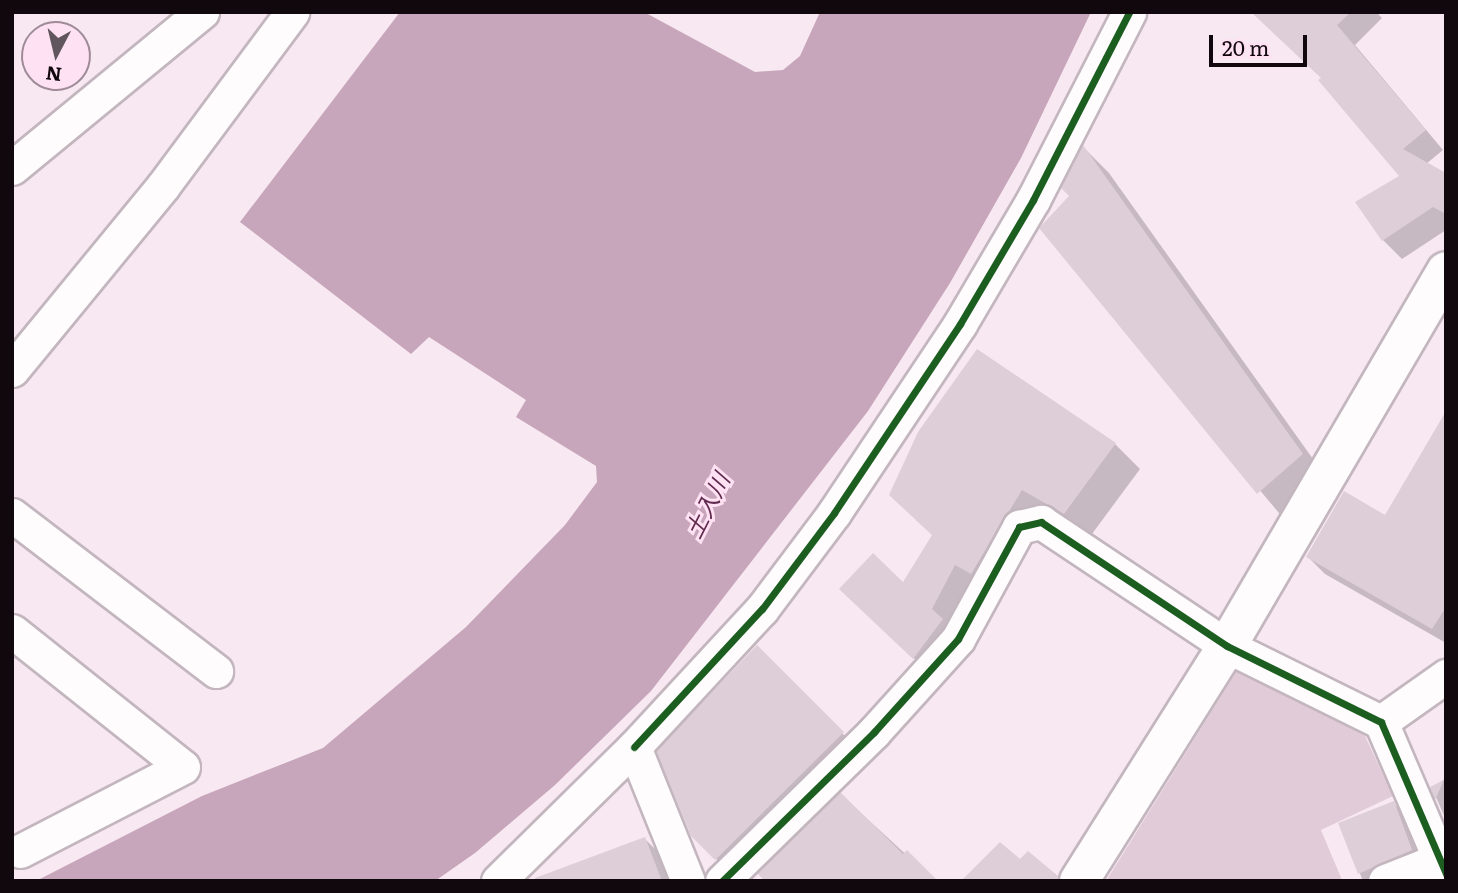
<!DOCTYPE html>
<meta charset="utf-8">
<style>
body{margin:0}
#map{position:relative;width:1458px;height:893px;overflow:hidden;background:#f8e8f2;font-family:Literata,"Noto Sans JP",serif}
div>[style]{position:absolute}
.green>*{inset:0;background:#e2cbd9}
.water>*{inset:0;background:#c7a5ba}
.shadow>*{inset:0;background:#0003}
.building>*{inset:0;background:#deced7}
.roads{filter:drop-shadow(2px 0 #c3b6be) drop-shadow(-2px 0 #c3b6be) drop-shadow(0 2px #c3b6be) drop-shadow(0 -2px #c3b6be)}
.minor>*{height:33px;margin:-16.5px;padding:0 16.5px;transform-origin:16.5px;border-radius:16.5px;background:#fefcfd}
.tertiary>*{height:38px;margin:-19px;padding:0 19px;transform-origin:19px;border-radius:19px;background:#fefcfd}
.cycleway>*{height:7px;margin:-3.5px;padding:0 3.5px;transform-origin:3.5px;border-radius:3.5px;background:#1b5e20}
span{translate:-50% -50%;white-space:nowrap;text-align:center;line-height:1.15;-webkit-text-stroke:6px #fee2f3;paint-order:stroke}
.water-label{font-size:23px;color:#612b4f;font-style:italic}
.frame{position:absolute;inset:0;border:14px solid #11080e;pointer-events:none}
.north{position:absolute;left:21px;top:21px;width:70px;height:70px;box-sizing:border-box;background:#fee2f3;border:2px solid #9f8b97;border-radius:50%;rotate:187deg;font-size:19px;font-weight:700;line-height:28px;text-align:center;color:#11080e}
.north::after{content:'';display:block;margin:auto;width:24px;height:32px;background:#62565e;clip-path:polygon(50% 0,100% 100%,50% 72%,0 100%)}
.scale{position:absolute;left:1209px;top:35px;width:98px;height:32px;box-sizing:border-box;border:4px solid #11080e;border-top:0;padding-left:9px;font-size:21px;line-height:24px;white-space:nowrap;color:#11080e;-webkit-text-stroke:5px #fee2f3;paint-order:stroke}
</style>
<div id="map">
<div class="green">
<div style="clip-path:polygon(1243px 661px,1365px 736px,1393px 796px,1321px 830px,1342px 880px,1106px 881px)"></div>
</div>
<div class="water">
<div style="clip-path:polygon(400px 12px,644px 12px,755px 72px,783px 70px,800px 56px,820px 12px,1091px 12px,1021px 158px,950px 283px,868px 411px,651px 691px,555px 785px,475px 853px,435px 881px,36px 881px,202px 796px,323px 748px,466px 627px,565px 525px,597px 482px,596px 466px,516px 417px,526px 400px,429px 337px,411px 354px,240px 222px)"></div>
</div>
<div class="shadow">
<div style="clip-path:polygon(1253px 12px,1376px 12px,1382px 18px,1355px 45px,1443px 150px,1426px 164px,1446px 175px,1446px 230px,1402px 259px,1383px 240px,1402px 177px,1323px 78px)"></div>
<div style="clip-path:polygon(1083px 147px,1109px 173px,1328px 480px,1284px 519px,1041px 228px,1071px 196px)"></div>
<div style="clip-path:polygon(1115px 444px,1140px 469px,1089px 538px,1047px 514px,939px 682px,867px 614px,904px 585px,934px 536px,916px 520px)"></div>
<div style="clip-path:polygon(1446px 449px,1446px 643px,1325px 574px,1308px 557px,1386px 518px)"></div>
<div style="clip-path:polygon(757px 648px,859px 750px,733px 875px,692px 835px)"></div>
<div style="clip-path:polygon(1446px 778px,1446px 820px,1432px 788px)"></div>
<div style="clip-path:polygon(840px 794px,935px 881px,767px 881px)"></div>
<div style="clip-path:polygon(1393px 803px,1411px 820px,1430px 864px,1398px 881px,1363px 881px,1340px 824px)"></div>
<div style="clip-path:polygon(645px 839px,664px 858px,673px 881px,533px 881px)"></div>
</div>
<div class="building">
<div style="clip-path:polygon(1251px 12px,1351px 12px,1337px 25px,1426px 130px,1403px 149px,1446px 173px,1446px 214px,1433px 207px,1382px 241px,1355px 202px,1399px 176px,1318px 80px,1321px 78px)"></div>
<div style="clip-path:polygon(1083px 145px,1303px 454px,1257px 494px,1039px 228px,1069px 196px,1061px 188px)"></div>
<div style="clip-path:polygon(977px 349px,1116px 443px,1064px 514px,1022px 490px,971px 574px,955px 565px,932px 609px,943px 619px,913px 659px,839px 589px,873px 553px,903px 582px,932px 535px,889px 495px,918px 432px)"></div>
<div style="clip-path:polygon(1446px 411px,1446px 607px,1432px 629px,1306px 557px,1344px 491px,1385px 515px)"></div>
<div style="clip-path:polygon(757px 645px,844px 732px,715px 860px,691px 836px,656px 751px)"></div>
<div style="clip-path:polygon(1444px 780px,1435px 800px,1430px 787px)"></div>
<div style="clip-path:polygon(840px 792px,903px 854px,907px 850px,938px 881px,765px 881px,757px 873px)"></div>
<div style="clip-path:polygon(1394px 801px,1412px 850px,1358px 874px,1338px 823px)"></div>
<div style="clip-path:polygon(645px 837px,662px 881px,535px 881px,535px 878px)"></div>
<div style="clip-path:polygon(1000px 842px,1020px 859px,1028px 851px,1058px 876px,1057px 881px,961px 881px)"></div>
</div>
<div class="roads">
<div class="minor">
<div style="left:12px;top:168px;width:246px;rotate:-39.4deg"></div>
<div style="left:12px;top:370px;width:238px;rotate:-50.6deg"></div>
<div style="left:163px;top:186px;width:217px;rotate:-53.4deg"></div>
<div style="left:12px;top:515px;width:257px;rotate:37.4deg"></div>
<div style="left:12px;top:631px;width:218px;rotate:38.5deg"></div>
<div style="left:183px;top:767px;width:183px;rotate:152.7deg"></div>
<div style="left:1381px;top:722px;width:80px;rotate:-35.3deg"></div>
<div style="left:634px;top:747px;width:188px;rotate:-47.2deg"></div>
<div style="left:762px;top:609px;width:120px;rotate:-53.1deg"></div>
<div style="left:834px;top:513px;width:227px;rotate:-56.3deg"></div>
<div style="left:960px;top:324px;width:144px;rotate:-59.5deg"></div>
<div style="left:1033px;top:200px;width:211px;rotate:-62.9deg"></div>
<div style="left:498px;top:881px;width:191px;rotate:-44.6deg"></div>
<div style="left:634px;top:747px;width:144px;rotate:68.1deg"></div>
<div style="left:722px;top:881px;width:213px;rotate:-44.4deg"></div>
<div style="left:874px;top:732px;width:125px;rotate:-47.9deg"></div>
<div style="left:958px;top:639px;width:128px;rotate:-61.4deg"></div>
<div style="left:1019px;top:527px;width:23px;rotate:-13deg"></div>
<div style="left:1041px;top:522px;width:224px;rotate:33.7deg"></div>
<div style="left:1227px;top:646px;width:172px;rotate:26.3deg"></div>
<div style="left:1381px;top:722px;width:165px;rotate:66.8deg"></div>
<div style="left:1385px;top:881px;width:66px;rotate:-21.5deg"></div>
</div>
<div class="tertiary">
<div style="left:1079px;top:881px;width:278px;rotate:-57.8deg"></div>
<div style="left:1227px;top:646px;width:434px;rotate:-59.7deg"></div>
</div>
</div>
<div class="cycleway">
<div style="left:634px;top:747px;width:188px;rotate:-47.2deg"></div>
<div style="left:762px;top:609px;width:120px;rotate:-53.1deg"></div>
<div style="left:834px;top:513px;width:227px;rotate:-56.3deg"></div>
<div style="left:960px;top:324px;width:144px;rotate:-59.5deg"></div>
<div style="left:1033px;top:200px;width:211px;rotate:-62.9deg"></div>
<div style="left:722px;top:881px;width:213px;rotate:-44.4deg"></div>
<div style="left:874px;top:732px;width:125px;rotate:-47.9deg"></div>
<div style="left:958px;top:639px;width:128px;rotate:-61.4deg"></div>
<div style="left:1019px;top:527px;width:23px;rotate:-13deg"></div>
<div style="left:1041px;top:522px;width:224px;rotate:33.7deg"></div>
<div style="left:1227px;top:646px;width:172px;rotate:26.3deg"></div>
<div style="left:1381px;top:722px;width:165px;rotate:66.8deg"></div>
</div>
<div class="water-label">
<span style="left:706px;top:505px;rotate:-63deg">土入川</span>
</div>
<div class="frame"></div>
<div class="north">N</div>
<div class="scale">20 m</div>
</div>
